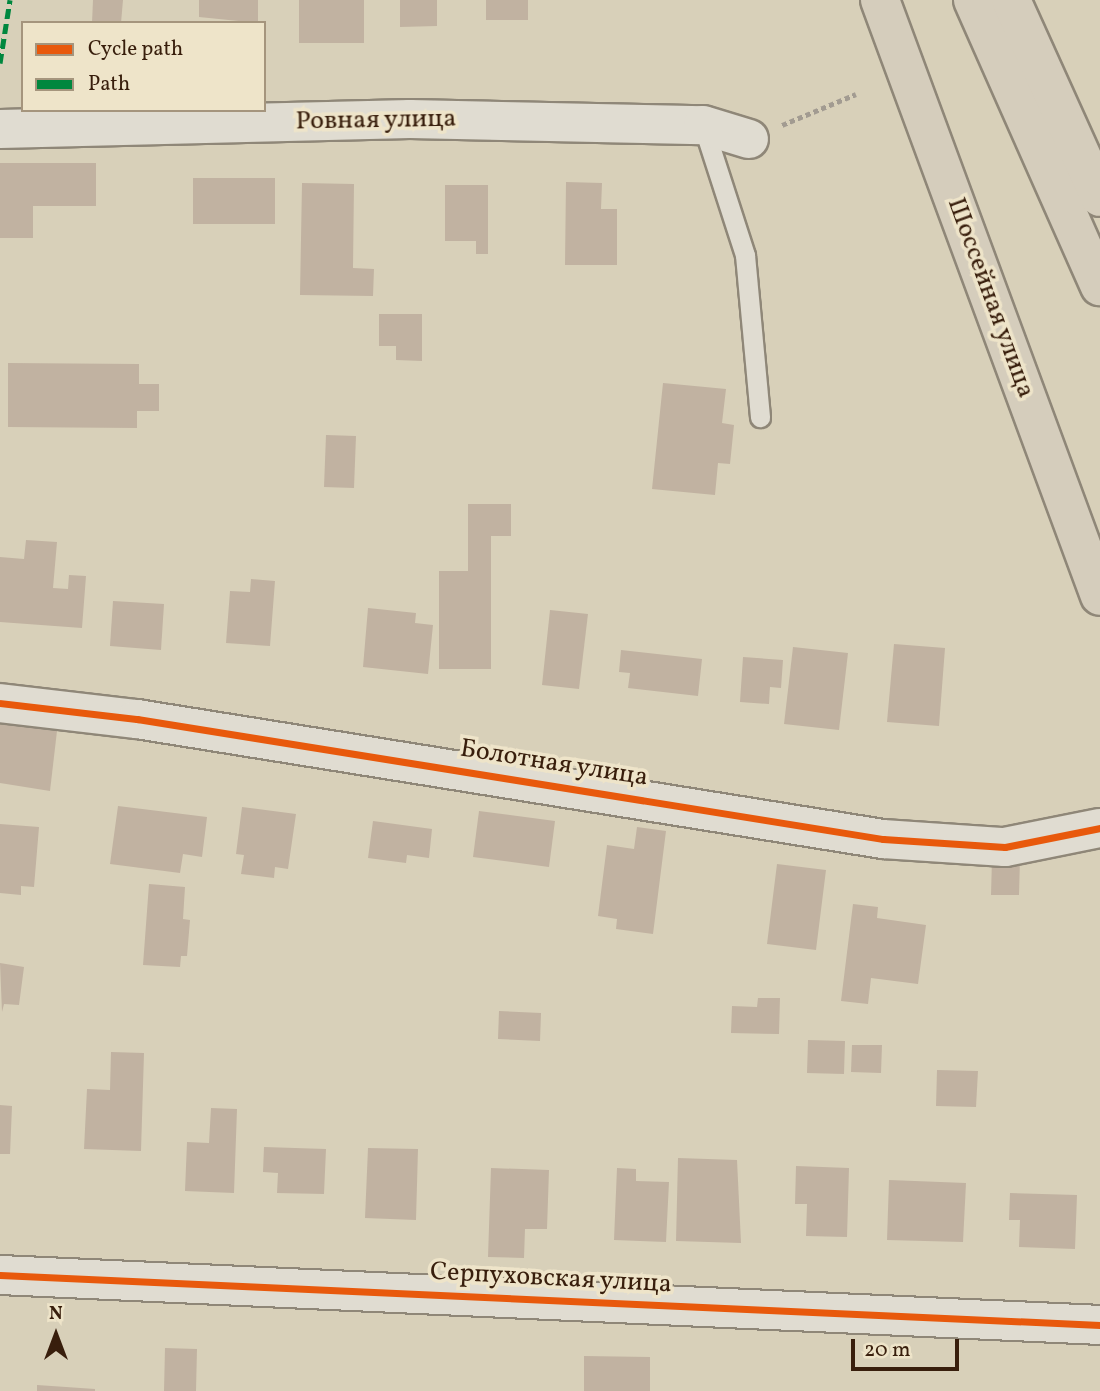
<!DOCTYPE html>
<meta charset="utf-8">
<style>
body{margin:0}
#map{position:relative;width:1100px;height:1391px;overflow:hidden;background:#d8d0b9;font-family:Vollkorn,serif}
div>[style]{position:absolute}
.building>*{inset:0;background:#c1b2a1}
.path>*{height:4.5px;margin-top:-2.25px;transform-origin:0;background:repeating-linear-gradient(90deg,#a29b91 0 5px,transparent 0 8.5px)}
.roads{filter:drop-shadow(2px 0 #8f8778) drop-shadow(-2px 0 #8f8778) drop-shadow(0 2px #8f8778) drop-shadow(0 -2px #8f8778)}
.lane>*{height:19px;margin:-9.5px;padding:0 9.5px;transform-origin:9.5px;border-radius:9.5px;background:#e0dcd1}
.street>*{height:38px;margin:-19px;padding:0 19px;transform-origin:19px;border-radius:19px;background:#e0dcd1}
.primary>*{height:38px;margin:-19px;padding:0 19px;transform-origin:19px;border-radius:19px;background:#d5cdbc}
.quiet>*{height:5px;margin-top:-2.5px;transform-origin:0;background:repeating-linear-gradient(90deg,#00873e 0 10px,transparent 0 15px)}
.cycleway>*{height:7px;margin:-3.5px;padding:0 3.5px;transform-origin:3.5px;border-radius:3.5px;background:#e8590c}
span{translate:-50% -50%;white-space:nowrap;text-align:center;line-height:1.15;-webkit-text-stroke:7px #eee4c9;paint-order:stroke}
.street-label{font-size:26px;color:#381e0c}
.legend{position:absolute;left:21px;top:21px;width:245px;height:91px;box-sizing:border-box;background:#eee4c9;border:2px solid #a5957d;margin:0;padding:9px 12px;list-style:none;font-size:21px;color:#381e0c}
.legend li{display:flex;align-items:center;gap:14px;height:35px}
.legend b{width:35px;border:2px solid #a5957d}
.north{position:absolute;left:21px;top:1300px;width:70px;height:70px;-webkit-text-stroke:5px #eee4c9;paint-order:stroke;rotate:0deg;font-size:19px;font-weight:700;line-height:28px;text-align:center;color:#381e0c}
.north::after{content:'';display:block;margin:auto;width:24px;height:32px;background:#381e0c;clip-path:polygon(50% 0,100% 100%,50% 72%,0 100%)}
.scale{position:absolute;left:851px;top:1339px;width:108px;height:32px;box-sizing:border-box;border:4px solid #381e0c;border-top:0;padding-left:9px;font-size:21px;line-height:24px;white-space:nowrap;color:#381e0c;-webkit-text-stroke:5px #eee4c9;paint-order:stroke}
</style>
<div id="map">
<div class="building">
<div style="clip-path:polygon(93px 0,123px 0,121px 23px,92px 23px)"></div>
<div style="clip-path:polygon(199px 0,258px 0,258px 23px,199px 17px)"></div>
<div style="clip-path:polygon(299px 0,364px 0,364px 43px,299px 43px)"></div>
<div style="clip-path:polygon(400px 0,437px 0,437px 26px,400px 27px)"></div>
<div style="clip-path:polygon(486px 0,528px 0,528px 20px,486px 20px)"></div>
<div style="clip-path:polygon(0 163px,96px 163px,96px 206px,33px 206px,33px 238px,0 238px)"></div>
<div style="clip-path:polygon(193px 178px,275px 178px,275px 224px,193px 224px)"></div>
<div style="clip-path:polygon(566px 182px,602px 183px,601px 209px,617px 209px,617px 265px,565px 265px)"></div>
<div style="clip-path:polygon(302px 183px,354px 184px,353px 268px,374px 269px,373px 296px,300px 295px)"></div>
<div style="clip-path:polygon(445px 185px,488px 185px,488px 254px,476px 254px,476px 241px,445px 241px)"></div>
<div style="clip-path:polygon(379px 314px,422px 314px,422px 361px,396px 360px,396px 346px,379px 346px)"></div>
<div style="clip-path:polygon(8px 363px,139px 364px,139px 384px,159px 384px,159px 411px,137px 411px,137px 428px,8px 427px)"></div>
<div style="clip-path:polygon(663px 383px,726px 389px,722px 423px,734px 425px,730px 464px,718px 463px,715px 495px,652px 489px)"></div>
<div style="clip-path:polygon(326px 435px,356px 436px,354px 488px,324px 487px)"></div>
<div style="clip-path:polygon(468px 504px,511px 504px,511px 536px,491px 536px,491px 669px,439px 669px,439px 571px,468px 571px)"></div>
<div style="clip-path:polygon(26px 540px,57px 542px,53px 588px,68px 589px,69px 575px,86px 576px,82px 628px,0 622px,0 557px,24px 559px)"></div>
<div style="clip-path:polygon(251px 579px,275px 581px,270px 646px,226px 643px,230px 591px,250px 592px)"></div>
<div style="clip-path:polygon(113px 601px,164px 604px,161px 650px,110px 646px)"></div>
<div style="clip-path:polygon(368px 608px,416px 613px,415px 623px,433px 625px,428px 674px,363px 667px)"></div>
<div style="clip-path:polygon(550px 610px,588px 614px,579px 689px,542px 685px)"></div>
<div style="clip-path:polygon(894px 644px,945px 648px,939px 726px,887px 722px)"></div>
<div style="clip-path:polygon(793px 647px,848px 653px,839px 730px,784px 724px)"></div>
<div style="clip-path:polygon(621px 650px,702px 659px,698px 696px,628px 688px,630px 673px,619px 672px)"></div>
<div style="clip-path:polygon(743px 657px,783px 660px,781px 688px,770px 687px,769px 704px,740px 702px)"></div>
<div style="clip-path:polygon(0 724px,57px 731px,50px 791px,0 783px)"></div>
<div style="clip-path:polygon(118px 806px,207px 817px,202px 857px,183px 854px,180px 873px,110px 864px)"></div>
<div style="clip-path:polygon(242px 807px,296px 814px,288px 869px,275px 867px,274px 878px,241px 874px,244px 855px,236px 854px)"></div>
<div style="clip-path:polygon(479px 811px,555px 821px,549px 867px,473px 857px)"></div>
<div style="clip-path:polygon(373px 821px,432px 829px,429px 858px,407px 855px,406px 863px,368px 858px)"></div>
<div style="clip-path:polygon(0 824px,39px 827px,34px 887px,21px 886px,21px 895px,0 893px)"></div>
<div style="clip-path:polygon(637px 827px,666px 831px,653px 934px,616px 929px,617px 919px,598px 916px,607px 845px,634px 849px)"></div>
<div style="clip-path:polygon(992px 858px,1020px 859px,1019px 895px,991px 895px)"></div>
<div style="clip-path:polygon(777px 864px,826px 870px,816px 950px,767px 944px)"></div>
<div style="clip-path:polygon(149px 884px,185px 887px,183px 919px,190px 920px,187px 956px,181px 956px,180px 967px,143px 965px)"></div>
<div style="clip-path:polygon(853px 904px,878px 907px,877px 918px,926px 925px,918px 984px,871px 978px,868px 1004px,841px 1001px)"></div>
<div style="clip-path:polygon(0 963px,24px 967px,19px 1005px,4px 1004px,2px 1012px)"></div>
<div style="clip-path:polygon(758px 998px,780px 998px,779px 1034px,731px 1033px,732px 1006px,757px 1007px)"></div>
<div style="clip-path:polygon(499px 1011px,541px 1013px,540px 1041px,498px 1039px)"></div>
<div style="clip-path:polygon(808px 1040px,845px 1041px,844px 1074px,807px 1073px)"></div>
<div style="clip-path:polygon(852px 1045px,882px 1045px,881px 1073px,851px 1072px)"></div>
<div style="clip-path:polygon(111px 1052px,144px 1053px,141px 1151px,84px 1149px,87px 1089px,110px 1090px)"></div>
<div style="clip-path:polygon(937px 1070px,978px 1071px,976px 1107px,936px 1106px)"></div>
<div style="clip-path:polygon(0 1105px,12px 1106px,10px 1154px,0 1154px)"></div>
<div style="clip-path:polygon(211px 1108px,237px 1109px,234px 1193px,185px 1191px,187px 1142px,209px 1143px)"></div>
<div style="clip-path:polygon(264px 1147px,326px 1149px,324px 1194px,277px 1193px,278px 1173px,263px 1172px)"></div>
<div style="clip-path:polygon(368px 1148px,418px 1149px,416px 1220px,365px 1218px)"></div>
<div style="clip-path:polygon(678px 1158px,737px 1160px,741px 1243px,676px 1241px)"></div>
<div style="clip-path:polygon(796px 1166px,849px 1168px,847px 1237px,806px 1236px,807px 1204px,795px 1204px)"></div>
<div style="clip-path:polygon(491px 1168px,549px 1170px,547px 1229px,525px 1229px,524px 1258px,488px 1257px)"></div>
<div style="clip-path:polygon(617px 1168px,636px 1169px,636px 1181px,669px 1182px,666px 1242px,614px 1240px)"></div>
<div style="clip-path:polygon(889px 1180px,966px 1183px,963px 1242px,887px 1240px)"></div>
<div style="clip-path:polygon(1010px 1193px,1077px 1195px,1075px 1249px,1019px 1247px,1020px 1220px,1009px 1220px)"></div>
<div style="clip-path:polygon(165px 1348px,197px 1349px,196px 1391px,164px 1391px)"></div>
<div style="clip-path:polygon(584px 1356px,650px 1357px,650px 1391px,584px 1391px)"></div>
<div style="clip-path:polygon(37px 1385px,95px 1389px,95px 1391px,37px 1391px)"></div>
</div>
<div class="path">
<div style="left:782px;top:125px;width:80px;rotate:-22.7deg"></div>
</div>
<div class="roads">
<div class="lane">
<div style="left:703px;top:125px;width:137px;rotate:72.1deg"></div>
<div style="left:745px;top:255px;width:163px;rotate:84.7deg"></div>
</div>
<div class="street">
<div style="left:0;top:129px;width:410px;rotate:-1.4deg"></div>
<div style="left:410px;top:119px;width:293px;rotate:1.2deg"></div>
<div style="left:703px;top:125px;width:48px;rotate:16.9deg"></div>
<div style="left:0;top:703px;width:138px;rotate:6.7deg"></div>
<div style="left:137px;top:719px;width:756px;rotate:9.14deg"></div>
<div style="left:883px;top:839px;width:122px;rotate:3.8deg"></div>
<div style="left:1005px;top:847px;width:97px;rotate:-11.3deg"></div>
<div style="left:0;top:1275px;width:1101px;rotate:2.6deg"></div>
</div>
<div class="primary">
<div style="left:880px;top:0;width:635px;rotate:69.74deg"></div>
<div style="left:973px;top:0;width:313px;rotate:66.1deg"></div>
<div style="left:1011px;top:0;width:216px;rotate:65.7deg"></div>
</div>
</div>
<div class="quiet">
<div style="left:0;top:63px;width:64px;rotate:-81deg"></div>
</div>
<div class="cycleway">
<div style="left:0;top:703px;width:138px;rotate:6.7deg"></div>
<div style="left:137px;top:719px;width:756px;rotate:9.14deg"></div>
<div style="left:883px;top:839px;width:122px;rotate:3.8deg"></div>
<div style="left:1005px;top:847px;width:97px;rotate:-11.3deg"></div>
<div style="left:0;top:1275px;width:1101px;rotate:2.6deg"></div>
</div>
<div class="street-label">
<span style="left:376px;top:121px;rotate:-1deg">Ровная улица</span>
<span style="left:990px;top:298px;rotate:70deg">Шоссейная улица</span>
<span style="left:554px;top:764px;rotate:9deg">Болотная улица</span>
<span style="left:551px;top:1279px;rotate:3deg">Серпуховская улица</span>
</div>
<ul class="legend">
<li><b style="height:9px;background:#e8590c"></b>Cycle path</li>
<li><b style="height:9px;background:#00873e"></b>Path</li>
</ul>
<div class="north">N</div>
<div class="scale">20 m</div>
</div>
